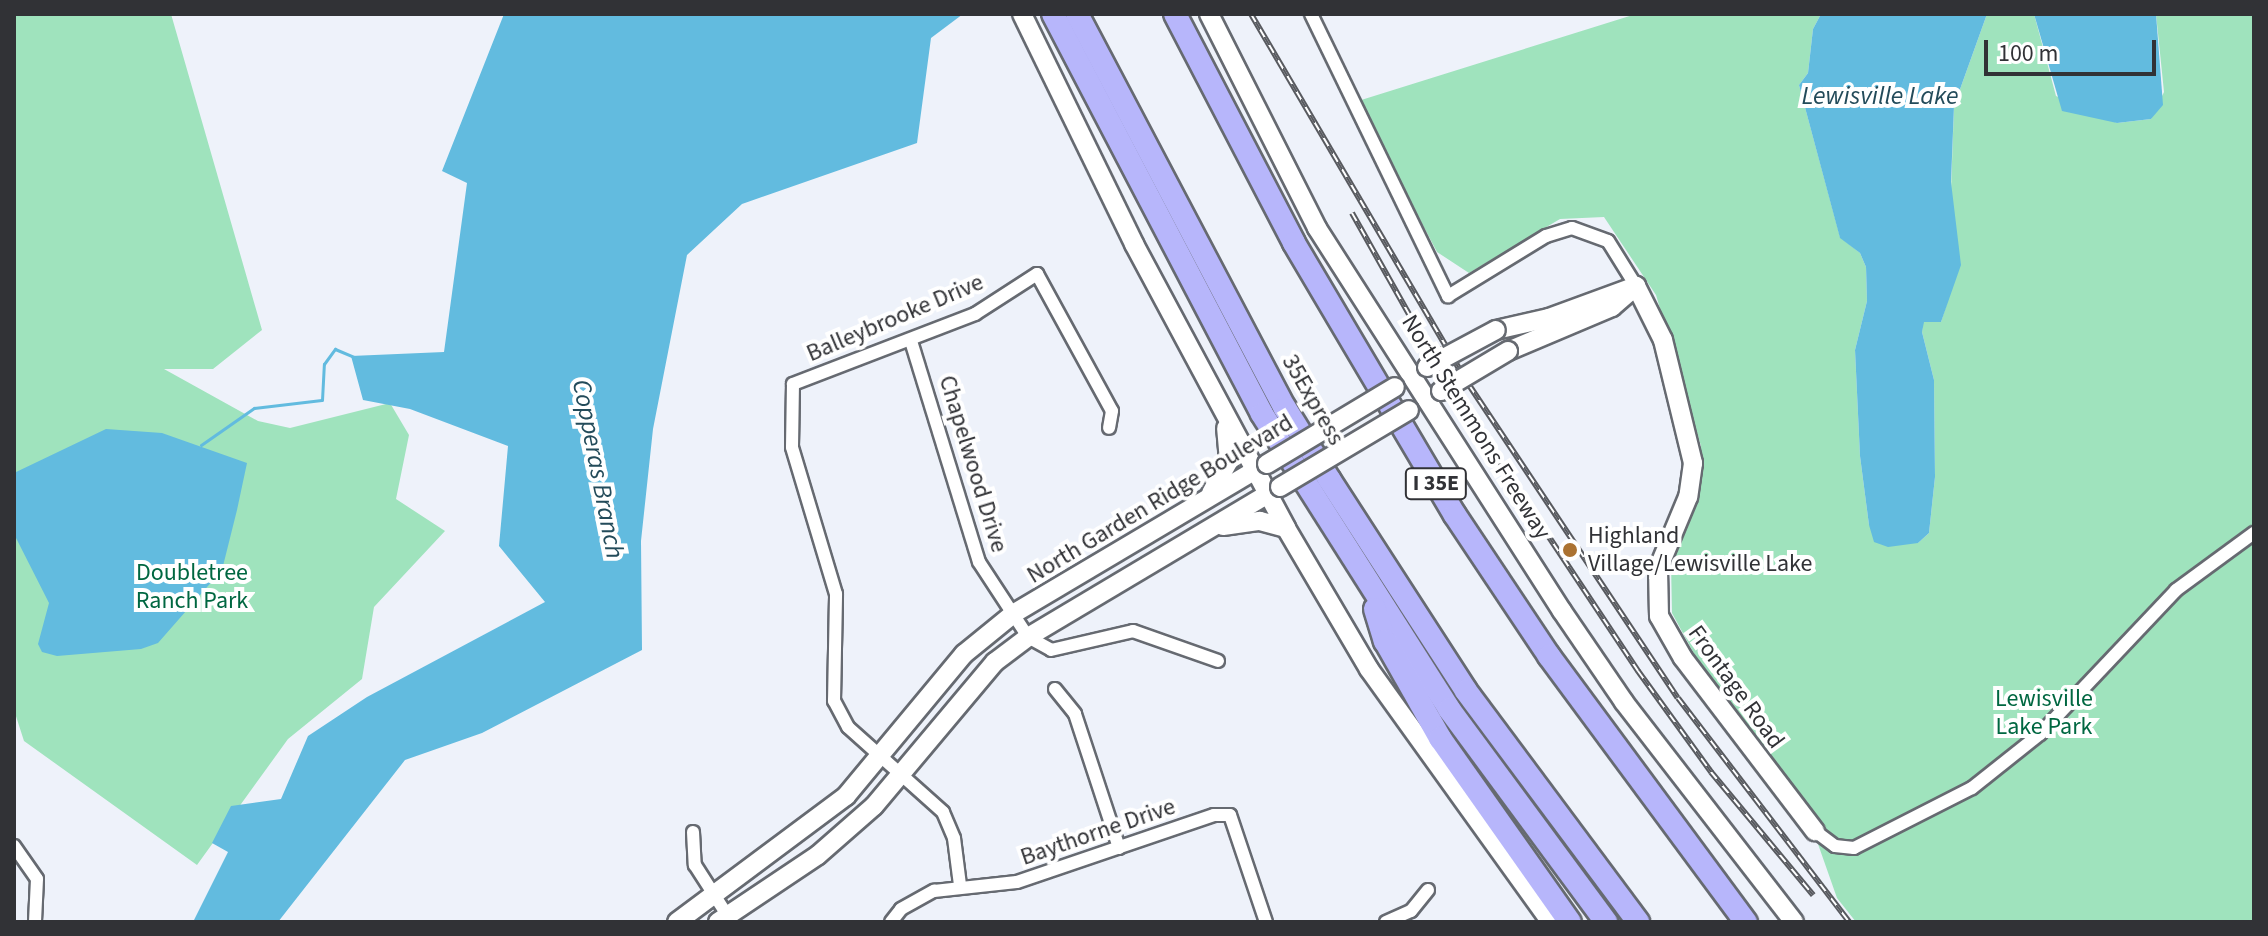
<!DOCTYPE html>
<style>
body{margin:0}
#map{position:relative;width:2268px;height:936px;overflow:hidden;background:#eef2fa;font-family:"Source Sans 3",sans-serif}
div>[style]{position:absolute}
.green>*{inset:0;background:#9fe3bd}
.water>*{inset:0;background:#62bbdf}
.stream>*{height:3px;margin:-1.5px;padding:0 1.5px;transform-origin:1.5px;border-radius:1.5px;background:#62bbdf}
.roads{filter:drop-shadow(2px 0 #666a71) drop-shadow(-2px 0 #666a71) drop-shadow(0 2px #666a71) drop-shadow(0 -2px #666a71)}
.street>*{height:12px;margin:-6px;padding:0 6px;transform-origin:6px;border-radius:6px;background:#fff}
.secondary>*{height:18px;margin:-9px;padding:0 9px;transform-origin:9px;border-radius:9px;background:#fff}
.highway>*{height:22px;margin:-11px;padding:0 11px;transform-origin:11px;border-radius:11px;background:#b7b6fb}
.rail>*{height:6px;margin-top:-3px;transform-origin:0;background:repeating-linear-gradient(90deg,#fff 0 9px,#585a5f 0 18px);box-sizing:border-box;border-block:2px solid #585a5f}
.bridges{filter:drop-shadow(2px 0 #666a71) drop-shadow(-2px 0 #666a71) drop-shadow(0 2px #666a71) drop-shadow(0 -2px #666a71)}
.secondary-bridge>*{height:18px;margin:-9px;padding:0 9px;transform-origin:9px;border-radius:9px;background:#fff}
.dots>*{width:22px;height:22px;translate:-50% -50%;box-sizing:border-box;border:4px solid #fff;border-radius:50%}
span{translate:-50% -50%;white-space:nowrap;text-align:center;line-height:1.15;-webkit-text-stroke:8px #fff;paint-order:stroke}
.shield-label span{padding:2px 6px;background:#fff;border:2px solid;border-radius:6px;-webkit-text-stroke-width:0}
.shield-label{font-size:22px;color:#313236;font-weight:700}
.street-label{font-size:24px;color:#313236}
.poi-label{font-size:24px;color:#313236}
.left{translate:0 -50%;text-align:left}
.park-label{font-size:24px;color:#006741}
.water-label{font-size:26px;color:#234b5a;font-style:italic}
.frame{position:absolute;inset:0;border:16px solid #313236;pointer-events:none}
.scale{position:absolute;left:1984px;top:40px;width:172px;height:36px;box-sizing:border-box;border:4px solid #313236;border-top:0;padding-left:10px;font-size:24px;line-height:28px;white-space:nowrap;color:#313236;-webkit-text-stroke:6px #fff;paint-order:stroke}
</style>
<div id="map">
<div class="green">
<div style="clip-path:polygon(14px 14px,171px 14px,262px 330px,213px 369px,164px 369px,258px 421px,290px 428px,390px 403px,409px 435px,396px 499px,445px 531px,374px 607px,362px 679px,288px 739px,197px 865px,24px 741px,14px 710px)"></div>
<div style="clip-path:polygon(1636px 14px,1821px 14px,1813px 29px,1808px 73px,1799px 85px,1840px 237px,1860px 253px,1866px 267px,1867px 301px,1855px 350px,1860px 456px,1869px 525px,1918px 543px,1929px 533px,1935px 477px,1934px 380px,1922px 332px,1923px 321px,1941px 322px,1947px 303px,1954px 106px,1987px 14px,2034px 14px,2056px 96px,2117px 123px,2151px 119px,2164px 92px,2156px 14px,2254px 14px,2254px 922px,1856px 922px,1837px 898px,1806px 810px,1698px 661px,1672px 613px,1671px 563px,1697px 500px,1701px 446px,1656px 295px,1604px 217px,1560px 219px,1469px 273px,1437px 252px,1358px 101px)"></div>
</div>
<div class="water">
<div style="clip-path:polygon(504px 14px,963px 14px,931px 38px,917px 143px,742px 204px,687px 255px,653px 429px,641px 541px,642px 650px,482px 733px,405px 760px,278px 922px,193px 922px,228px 852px,212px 843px,231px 806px,281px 799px,308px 736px,367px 697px,545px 602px,499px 546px,508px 446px,410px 409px,363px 400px,351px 356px,444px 352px,467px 183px,442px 171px)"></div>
<div style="clip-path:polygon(1821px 14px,1987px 14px,1954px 106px,1951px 182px,1961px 265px,1941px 322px,1924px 322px,1922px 332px,1934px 380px,1935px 477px,1929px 533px,1918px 543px,1888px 547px,1874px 542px,1869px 525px,1860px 456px,1855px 350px,1867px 301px,1866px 267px,1860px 253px,1840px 238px,1799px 85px,1808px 73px,1813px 29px)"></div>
<div style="clip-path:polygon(2034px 14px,2156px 14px,2163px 105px,2151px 119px,2117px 123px,2062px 111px)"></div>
<div style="clip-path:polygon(106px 429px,162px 433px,247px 463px,237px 510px,222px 570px,158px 643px,141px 649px,57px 656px,42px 652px,38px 644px,49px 603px,15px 536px,14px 473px)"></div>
</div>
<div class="stream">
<div style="left:201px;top:445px;width:65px;rotate:-34.9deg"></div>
<div style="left:254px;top:408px;width:68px;rotate:-6.7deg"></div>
<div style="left:322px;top:400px;width:36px;rotate:-87deg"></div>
<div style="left:324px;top:364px;width:19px;rotate:-54deg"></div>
<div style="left:335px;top:349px;width:21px;rotate:23deg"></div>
</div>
<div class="roads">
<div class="street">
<div style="left:1311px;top:14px;width:314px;rotate:64.1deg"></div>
<div style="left:1448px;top:296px;width:115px;rotate:-31.5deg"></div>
<div style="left:1546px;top:236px;width:27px;rotate:-17deg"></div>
<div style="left:1572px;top:228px;width:38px;rotate:20deg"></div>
<div style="left:1608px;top:241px;width:53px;rotate:58.1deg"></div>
<div style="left:911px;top:341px;width:231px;rotate:72.9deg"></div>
<div style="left:979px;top:562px;width:90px;rotate:56.8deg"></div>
<div style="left:1028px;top:637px;width:26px;rotate:29deg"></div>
<div style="left:1051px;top:650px;width:84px;rotate:-13deg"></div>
<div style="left:1133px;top:631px;width:90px;rotate:19.4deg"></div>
<div style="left:1055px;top:689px;width:32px;rotate:51deg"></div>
<div style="left:1075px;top:714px;width:141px;rotate:71.8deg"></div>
<div style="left:1815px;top:831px;width:25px;rotate:37deg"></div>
<div style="left:1835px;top:846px;width:19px;rotate:6deg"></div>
<div style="left:1854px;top:848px;width:132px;rotate:-27deg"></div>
<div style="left:1972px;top:788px;width:87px;rotate:-38.5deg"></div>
<div style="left:2040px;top:734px;width:198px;rotate:-46.6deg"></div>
<div style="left:2176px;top:590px;width:97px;rotate:-36.2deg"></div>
<div style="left:693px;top:832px;width:33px;rotate:87deg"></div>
<div style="left:695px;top:865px;width:67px;rotate:57.3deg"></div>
<div style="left:14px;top:846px;width:40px;rotate:55.1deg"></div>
<div style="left:37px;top:879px;width:43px;rotate:92.7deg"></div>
<div style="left:960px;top:885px;width:47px;rotate:-97.3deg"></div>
<div style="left:954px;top:838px;width:28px;rotate:-113deg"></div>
<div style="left:943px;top:812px;width:127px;rotate:-138.2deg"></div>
<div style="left:848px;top:727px;width:30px;rotate:-118deg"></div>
<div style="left:834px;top:701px;width:107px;rotate:-88.9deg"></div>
<div style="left:836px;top:594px;width:153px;rotate:-106.7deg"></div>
<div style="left:792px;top:447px;width:63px;rotate:-89.1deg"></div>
<div style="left:793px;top:384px;width:195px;rotate:-21deg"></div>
<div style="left:975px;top:314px;width:74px;rotate:-32.8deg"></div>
<div style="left:1037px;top:274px;width:156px;rotate:61.3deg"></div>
<div style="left:1112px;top:411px;width:17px;rotate:100deg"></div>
<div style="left:891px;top:922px;width:16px;rotate:-52deg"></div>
<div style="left:901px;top:909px;width:38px;rotate:-29deg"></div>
<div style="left:934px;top:891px;width:83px;rotate:-6.2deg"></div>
<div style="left:1017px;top:882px;width:208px;rotate:-18.8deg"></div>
<div style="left:1214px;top:815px;width:16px"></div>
<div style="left:1230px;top:815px;width:113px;rotate:71.4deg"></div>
<div style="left:1386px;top:922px;width:27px;rotate:-24deg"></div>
<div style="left:1411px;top:911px;width:27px;rotate:-51deg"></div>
</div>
<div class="secondary">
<div style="left:1022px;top:14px;width:256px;rotate:64deg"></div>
<div style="left:1134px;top:244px;width:322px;rotate:61.8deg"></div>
<div style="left:1286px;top:528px;width:164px;rotate:59.5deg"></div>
<div style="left:1369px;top:669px;width:312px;rotate:54.3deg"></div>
<div style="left:1209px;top:14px;width:240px;rotate:63.2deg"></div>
<div style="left:1317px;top:228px;width:455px;rotate:57.4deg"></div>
<div style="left:1562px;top:611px;width:110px;rotate:55.7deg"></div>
<div style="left:1624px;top:702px;width:278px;rotate:52.3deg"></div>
<div style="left:1636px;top:286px;width:60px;rotate:63.4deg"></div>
<div style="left:1663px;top:340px;width:127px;rotate:76.3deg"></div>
<div style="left:1693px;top:463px;width:34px;rotate:98deg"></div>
<div style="left:1688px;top:497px;width:78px;rotate:112.6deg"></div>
<div style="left:1658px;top:569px;width:47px;rotate:88.8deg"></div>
<div style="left:1659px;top:616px;width:48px;rotate:60.3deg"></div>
<div style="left:1683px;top:658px;width:218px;rotate:52.7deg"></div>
<div style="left:1496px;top:330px;width:54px;rotate:-12.8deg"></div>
<div style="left:1549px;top:318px;width:93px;rotate:-20.2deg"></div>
<div style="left:1508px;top:351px;width:113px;rotate:-22.9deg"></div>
<div style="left:1612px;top:307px;width:29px;rotate:-41deg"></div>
<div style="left:1211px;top:493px;width:37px;rotate:-61deg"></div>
<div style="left:1229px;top:461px;width:33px;rotate:-95deg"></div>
<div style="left:1223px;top:526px;width:37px;rotate:-8deg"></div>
<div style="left:1260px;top:521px;width:27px;rotate:15deg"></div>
<div style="left:677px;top:922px;width:211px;rotate:-36.7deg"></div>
<div style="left:846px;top:796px;width:185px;rotate:-50.3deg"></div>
<div style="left:964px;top:654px;width:63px;rotate:-39.2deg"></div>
<div style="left:1013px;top:614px;width:288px;rotate:-30.7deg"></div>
<div style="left:718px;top:922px;width:120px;rotate:-33.8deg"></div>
<div style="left:818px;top:855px;width:74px;rotate:-41.2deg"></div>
<div style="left:874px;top:806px;width:188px;rotate:-50deg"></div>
<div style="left:995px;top:662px;width:41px;rotate:-37.1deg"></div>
<div style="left:1028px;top:637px;width:287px;rotate:-30.8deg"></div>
</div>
<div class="highway">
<div style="left:1053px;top:14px;width:451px;rotate:62.4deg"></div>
<div style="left:1262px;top:414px;width:349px;rotate:57.6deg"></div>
<div style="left:1449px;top:709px;width:265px;rotate:53.6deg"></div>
<div style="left:1077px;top:14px;width:446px;rotate:62.2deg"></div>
<div style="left:1285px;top:408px;width:84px;rotate:58.2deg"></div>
<div style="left:1329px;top:479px;width:252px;rotate:57.1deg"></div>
<div style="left:1466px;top:691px;width:288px;rotate:53.3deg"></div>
<div style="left:1175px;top:14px;width:258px;rotate:62.5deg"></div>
<div style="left:1294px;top:243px;width:316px;rotate:59.4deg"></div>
<div style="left:1455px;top:515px;width:169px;rotate:56.3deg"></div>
<div style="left:1549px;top:656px;width:331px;rotate:53.5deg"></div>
<div style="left:1375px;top:609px;width:34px;rotate:73deg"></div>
<div style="left:1385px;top:641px;width:112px;rotate:60.4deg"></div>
<div style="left:1440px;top:738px;width:225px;rotate:54.8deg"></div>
</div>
</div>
<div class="rail">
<div style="left:1251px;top:14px;width:430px;rotate:59.6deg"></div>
<div style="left:1469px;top:385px;width:376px;rotate:56.3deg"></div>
<div style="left:1678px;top:698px;width:282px;rotate:52.6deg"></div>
<div style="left:1352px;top:213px;width:208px;rotate:60.6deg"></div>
<div style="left:1454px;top:394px;width:333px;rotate:56.4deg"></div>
<div style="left:1638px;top:671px;width:125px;rotate:54.1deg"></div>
<div style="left:1711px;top:772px;width:160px;rotate:50.3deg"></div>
</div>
<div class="bridges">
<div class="secondary-bridge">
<div style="left:1427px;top:367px;width:78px;rotate:-28.2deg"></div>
<div style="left:1441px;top:391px;width:78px;rotate:-30.8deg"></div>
<div style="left:1267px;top:464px;width:149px;rotate:-31deg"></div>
<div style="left:1280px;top:487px;width:150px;rotate:-30.8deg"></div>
</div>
</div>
<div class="dots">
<div style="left:1570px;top:550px;background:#ab7231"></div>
</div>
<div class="shield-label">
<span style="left:1436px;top:484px">I 35E</span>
</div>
<div class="street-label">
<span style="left:895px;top:318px;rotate:-23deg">Balleybrooke Drive</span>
<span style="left:1313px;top:400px;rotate:60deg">35Express</span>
<span style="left:1476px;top:427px;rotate:58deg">North Stemmons Freeway</span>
<span style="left:973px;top:464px;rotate:73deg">Chapelwood Drive</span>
<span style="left:1160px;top:499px;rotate:-31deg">North Garden Ridge Boulevard</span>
<span style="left:1736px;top:687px;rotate:54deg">Frontage Road</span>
<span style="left:1098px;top:832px;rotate:-19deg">Baythorne Drive</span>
</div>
<div class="poi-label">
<span class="left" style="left:1588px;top:550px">Highland<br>Village/Lewisville Lake</span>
</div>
<div class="park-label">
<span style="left:192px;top:587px">Doubletree<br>Ranch Park</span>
<span style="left:2044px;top:713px">Lewisville<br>Lake Park</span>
</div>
<div class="water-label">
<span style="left:1880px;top:96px">Lewisville Lake</span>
<span style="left:598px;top:469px;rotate:79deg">Copperas Branch</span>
</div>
<div class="frame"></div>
<div class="scale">100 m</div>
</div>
